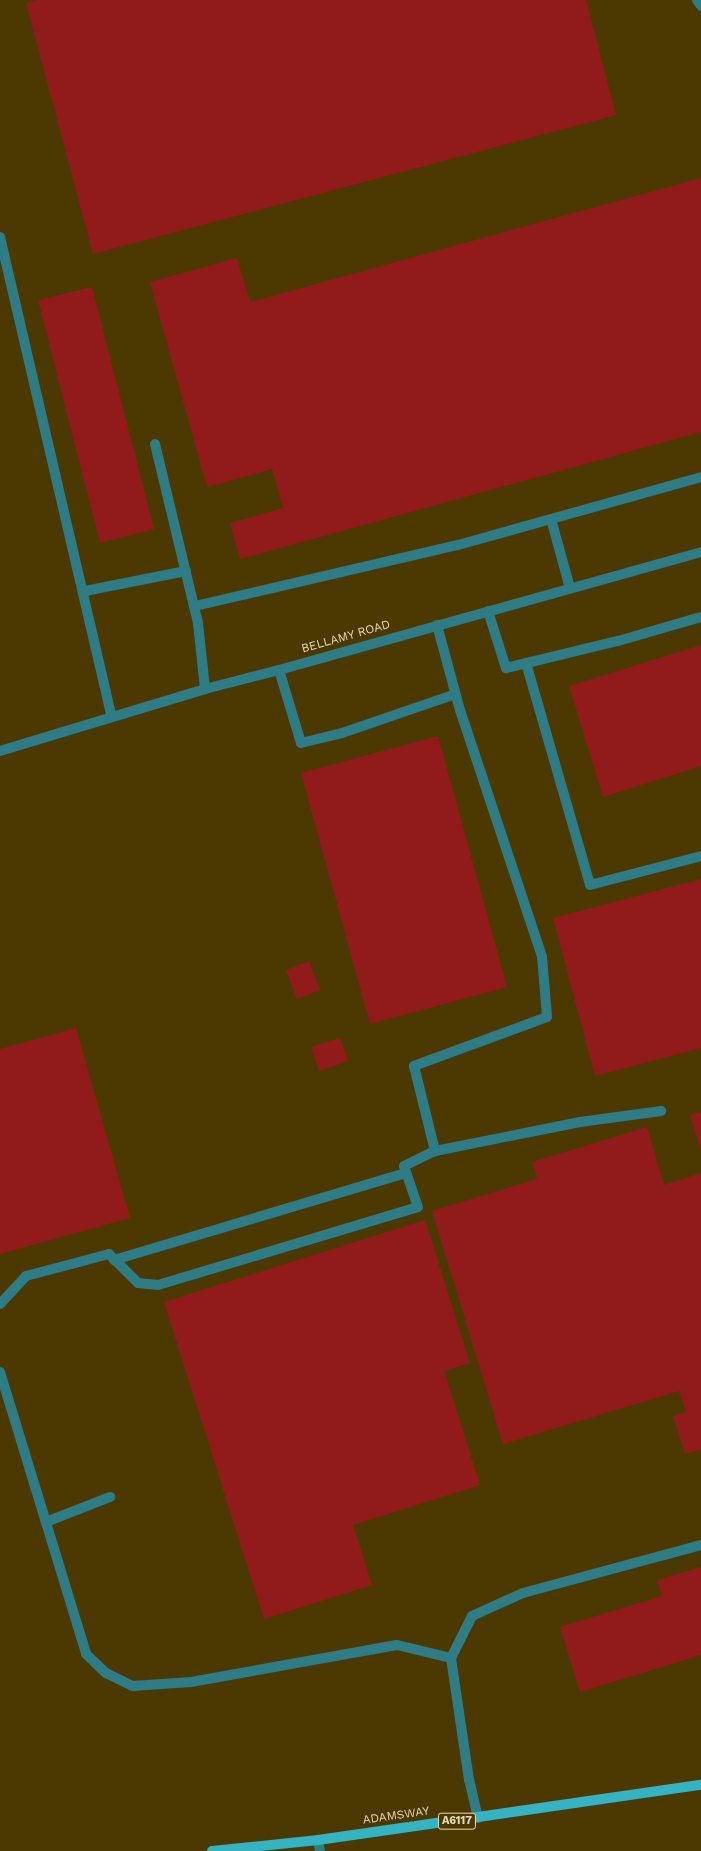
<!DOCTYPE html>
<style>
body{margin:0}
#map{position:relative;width:701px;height:1851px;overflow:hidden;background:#4c3902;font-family:"Work Sans",sans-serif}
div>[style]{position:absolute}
.building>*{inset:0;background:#911b1a}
.minor>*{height:10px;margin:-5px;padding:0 5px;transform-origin:5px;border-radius:5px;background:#2d7c86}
.major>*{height:10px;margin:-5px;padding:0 5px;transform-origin:5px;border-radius:5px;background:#34b3c3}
span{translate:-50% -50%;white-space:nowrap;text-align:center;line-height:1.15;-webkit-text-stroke:3.5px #4c3902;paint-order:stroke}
.shield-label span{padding:1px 3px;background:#4c3902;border:1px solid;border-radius:3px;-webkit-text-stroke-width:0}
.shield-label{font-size:11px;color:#e7d9b9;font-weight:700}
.street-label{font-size:12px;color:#e7d9b9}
</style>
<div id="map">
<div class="building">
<div style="clip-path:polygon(36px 0,586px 0,616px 115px,93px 254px,26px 3px)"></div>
<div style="clip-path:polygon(701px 178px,701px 432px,240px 559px,230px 523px,283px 508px,272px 469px,207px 487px,150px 282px,237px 258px,250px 302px)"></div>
<div style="clip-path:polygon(92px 287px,154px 529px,100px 543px,38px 300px)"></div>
<div style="clip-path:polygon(701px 645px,701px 766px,603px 797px,569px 686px)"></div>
<div style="clip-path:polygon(438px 736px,507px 987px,370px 1024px,301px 773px)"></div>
<div style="clip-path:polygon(701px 879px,701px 1048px,595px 1076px,553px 918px)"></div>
<div style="clip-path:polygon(309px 961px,320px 990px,297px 999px,286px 970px)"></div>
<div style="clip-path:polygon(76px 1028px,130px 1218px,0 1254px,0 1049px)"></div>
<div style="clip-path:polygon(340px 1038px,348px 1061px,319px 1071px,311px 1047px)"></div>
<div style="clip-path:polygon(701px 1112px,701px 1150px,690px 1115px)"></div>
<div style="clip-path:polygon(647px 1127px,664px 1185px,701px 1173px,701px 1449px,685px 1454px,673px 1416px,686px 1412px,679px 1391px,503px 1444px,432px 1211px,537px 1179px,532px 1162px)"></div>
<div style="clip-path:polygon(425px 1220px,470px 1363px,444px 1371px,480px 1485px,353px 1525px,372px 1585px,264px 1619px,164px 1302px)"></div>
<div style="clip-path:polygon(701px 1567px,701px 1655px,580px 1692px,560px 1627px,662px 1596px,657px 1580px)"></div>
</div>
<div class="minor">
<div style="left:697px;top:0;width:7px;rotate:56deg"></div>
<div style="left:0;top:237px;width:493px;rotate:76.9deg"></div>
<div style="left:155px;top:444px;width:184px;rotate:76.5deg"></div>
<div style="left:198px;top:623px;width:66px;rotate:83.9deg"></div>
<div style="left:551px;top:519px;width:72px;rotate:74.6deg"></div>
<div style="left:85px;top:591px;width:103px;rotate:-11.2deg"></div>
<div style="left:195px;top:606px;width:270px;rotate:-13.1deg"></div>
<div style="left:458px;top:545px;width:252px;rotate:-15.6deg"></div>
<div style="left:488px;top:611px;width:60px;rotate:72.5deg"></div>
<div style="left:506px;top:668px;width:115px;rotate:-13.6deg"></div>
<div style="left:618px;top:641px;width:86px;rotate:-16.1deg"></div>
<div style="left:437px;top:625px;width:88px;rotate:74.9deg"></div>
<div style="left:460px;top:710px;width:260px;rotate:71.6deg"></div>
<div style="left:542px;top:957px;width:60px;rotate:85.2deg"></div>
<div style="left:547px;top:1017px;width:142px;rotate:159.8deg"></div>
<div style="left:414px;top:1066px;width:88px;rotate:76.1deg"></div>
<div style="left:435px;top:1151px;width:148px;rotate:-11.3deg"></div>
<div style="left:580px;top:1122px;width:82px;rotate:-7.7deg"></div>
<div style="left:526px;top:663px;width:231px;rotate:73.9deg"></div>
<div style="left:590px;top:885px;width:115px;rotate:-14.6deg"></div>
<div style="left:279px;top:670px;width:76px;rotate:73.2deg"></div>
<div style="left:301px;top:743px;width:42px;rotate:-13.7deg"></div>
<div style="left:342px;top:733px;width:120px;rotate:-18.9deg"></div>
<div style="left:0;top:751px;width:214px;rotate:-16.8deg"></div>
<div style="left:205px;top:689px;width:76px;rotate:-14.4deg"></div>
<div style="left:279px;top:670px;width:438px;rotate:-15.6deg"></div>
<div style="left:114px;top:1260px;width:305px;rotate:-16.6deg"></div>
<div style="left:0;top:1304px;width:38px;rotate:-47deg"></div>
<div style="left:26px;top:1276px;width:86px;rotate:-14.8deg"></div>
<div style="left:109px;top:1254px;width:41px;rotate:45deg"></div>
<div style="left:138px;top:1283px;width:20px;rotate:6deg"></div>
<div style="left:158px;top:1285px;width:271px;rotate:-16.7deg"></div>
<div style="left:418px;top:1207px;width:43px;rotate:-108.9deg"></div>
<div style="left:404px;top:1166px;width:34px;rotate:-26deg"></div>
<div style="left:0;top:1372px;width:295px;rotate:73deg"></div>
<div style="left:86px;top:1654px;width:28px;rotate:44deg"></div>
<div style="left:106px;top:1673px;width:30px;rotate:26deg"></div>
<div style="left:133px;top:1686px;width:58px;rotate:-3.9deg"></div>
<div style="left:191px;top:1682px;width:209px;rotate:-10.2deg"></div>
<div style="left:397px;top:1645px;width:56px;rotate:13.5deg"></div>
<div style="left:46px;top:1522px;width:69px;rotate:-21.3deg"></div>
<div style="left:478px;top:1818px;width:39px;rotate:-103deg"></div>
<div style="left:469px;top:1780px;width:123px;rotate:-98.4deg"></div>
<div style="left:451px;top:1658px;width:47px;rotate:-63.4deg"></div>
<div style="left:472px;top:1616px;width:56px;rotate:-24.3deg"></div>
<div style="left:523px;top:1593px;width:184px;rotate:-15.1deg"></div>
<div style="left:318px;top:1840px;width:11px;rotate:80deg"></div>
</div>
<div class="major">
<div style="left:212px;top:1851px;width:107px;rotate:-5.9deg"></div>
<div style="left:318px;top:1840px;width:387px;rotate:-8.2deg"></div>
</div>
<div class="shield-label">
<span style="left:457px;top:1821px">A6117</span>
</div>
<div class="street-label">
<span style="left:346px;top:637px;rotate:-16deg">BELLAMY ROAD</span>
<span style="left:396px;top:1816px;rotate:-8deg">ADAMSWAY</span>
</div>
</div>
